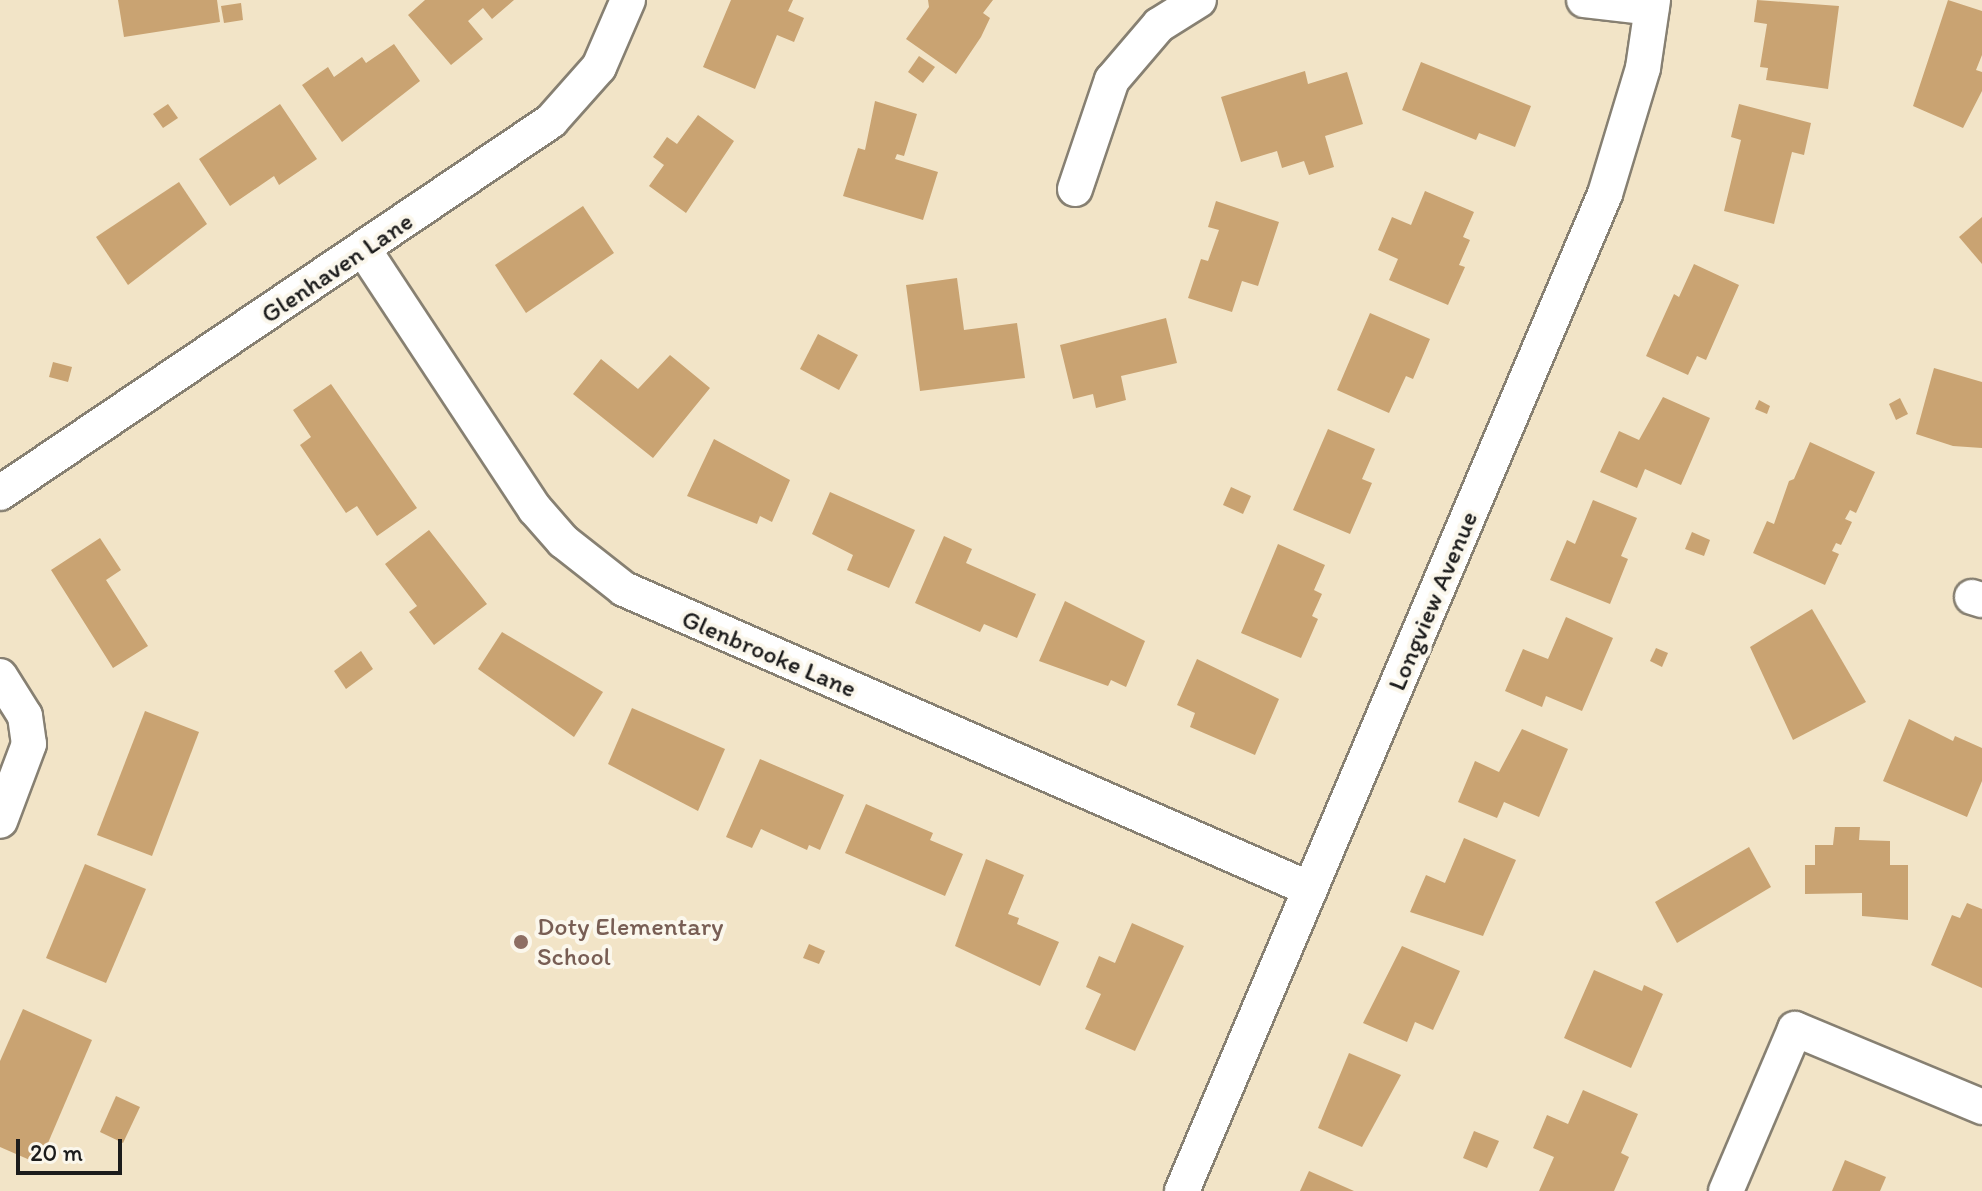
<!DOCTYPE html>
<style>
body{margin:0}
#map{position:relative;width:1982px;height:1191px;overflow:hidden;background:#f2e4c7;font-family:Itim,sans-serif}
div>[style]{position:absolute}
.building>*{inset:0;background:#c9a372}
.roads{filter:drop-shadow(2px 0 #878072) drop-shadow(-2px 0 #878072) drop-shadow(0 2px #878072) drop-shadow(0 -2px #878072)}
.street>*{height:34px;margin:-17px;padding:0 17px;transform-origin:17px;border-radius:17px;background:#fff}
.dots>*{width:22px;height:22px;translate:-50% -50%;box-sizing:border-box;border:4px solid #fbf7ec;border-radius:50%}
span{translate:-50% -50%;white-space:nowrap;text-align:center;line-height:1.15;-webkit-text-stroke:8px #fbf7ec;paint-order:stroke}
.street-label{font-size:26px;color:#1c1c1c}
.education-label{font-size:26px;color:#785e54}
.left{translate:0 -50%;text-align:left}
.scale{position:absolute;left:16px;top:1139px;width:106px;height:36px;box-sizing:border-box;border:4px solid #1c1c1c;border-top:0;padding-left:10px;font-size:24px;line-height:28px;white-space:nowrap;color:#1c1c1c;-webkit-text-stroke:6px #fbf7ec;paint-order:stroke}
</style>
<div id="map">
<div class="building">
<div style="clip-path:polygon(118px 0,217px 0,220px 22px,124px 37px)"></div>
<div style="clip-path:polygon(425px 0,514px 0,492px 19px,483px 8px,468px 21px,483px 39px,451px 65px,408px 15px)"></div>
<div style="clip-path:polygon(731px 0,793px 0,788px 11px,804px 18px,794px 42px,777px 35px,755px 89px,703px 67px)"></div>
<div style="clip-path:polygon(928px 0,993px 0,983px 13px,990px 18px,981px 37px,956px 74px,906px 39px,929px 7px)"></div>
<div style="clip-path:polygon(1757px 0,1839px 6px,1828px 89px,1766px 80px,1768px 68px,1760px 67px,1767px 24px,1754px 22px)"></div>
<div style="clip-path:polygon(1948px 0,1982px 11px,1982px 55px,1976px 70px,1982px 72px,1982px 91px,1963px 128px,1913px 106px)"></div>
<div style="clip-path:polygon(241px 3px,243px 20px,224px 23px,221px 6px)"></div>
<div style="clip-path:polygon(394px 44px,420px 81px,342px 142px,302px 85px,328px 67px,334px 77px,362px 57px,366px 63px)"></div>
<div style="clip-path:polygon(919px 56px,935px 67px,923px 83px,908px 72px)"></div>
<div style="clip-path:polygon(1421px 62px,1531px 106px,1515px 147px,1479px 133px,1476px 140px,1402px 110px)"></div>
<div style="clip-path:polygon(1305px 71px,1308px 84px,1347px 72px,1363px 124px,1325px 136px,1334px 167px,1309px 175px,1304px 161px,1282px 168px,1277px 151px,1241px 162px,1221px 97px)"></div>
<div style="clip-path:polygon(875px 101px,917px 114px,904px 156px,897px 154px,895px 159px,938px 172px,923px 220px,843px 196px,858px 148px,865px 150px)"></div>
<div style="clip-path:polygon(168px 104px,178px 118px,163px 128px,153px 114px)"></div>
<div style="clip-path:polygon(280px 104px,317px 159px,279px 185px,274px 176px,230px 206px,199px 159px)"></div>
<div style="clip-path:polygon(1739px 104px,1811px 123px,1804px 155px,1792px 152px,1774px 224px,1724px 211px,1741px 140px,1731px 137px)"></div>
<div style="clip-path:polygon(698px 115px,734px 141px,686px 213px,649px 186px,664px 165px,653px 157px,667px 137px,677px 144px)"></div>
<div style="clip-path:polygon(179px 182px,207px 224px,128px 285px,96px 237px)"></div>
<div style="clip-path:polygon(1425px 191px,1474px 212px,1463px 237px,1470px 240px,1459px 265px,1465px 267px,1448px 305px,1389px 280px,1398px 259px,1378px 250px,1392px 217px,1411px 225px)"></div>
<div style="clip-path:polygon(1216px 201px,1279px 222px,1258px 286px,1242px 281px,1232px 312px,1188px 298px,1201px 259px,1208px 261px,1219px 230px,1208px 227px)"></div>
<div style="clip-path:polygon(583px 206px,614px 253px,526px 313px,495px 265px)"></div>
<div style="clip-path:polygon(1982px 217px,1982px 264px,1959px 237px)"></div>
<div style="clip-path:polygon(1694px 264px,1739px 285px,1706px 360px,1697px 356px,1688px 375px,1646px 356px,1674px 294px,1679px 297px)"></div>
<div style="clip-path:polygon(957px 278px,964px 330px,1017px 323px,1025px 378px,920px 391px,906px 285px)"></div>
<div style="clip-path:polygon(1370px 313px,1430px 339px,1413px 379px,1406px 376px,1389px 413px,1337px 390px)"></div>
<div style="clip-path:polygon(1166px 318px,1177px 363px,1121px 376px,1126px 400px,1096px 408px,1093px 394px,1073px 399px,1060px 345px)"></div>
<div style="clip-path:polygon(818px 334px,858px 355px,839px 390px,800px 369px)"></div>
<div style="clip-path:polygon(670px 355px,710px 388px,653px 458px,573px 394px,601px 359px,638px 389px)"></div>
<div style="clip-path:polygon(53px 362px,72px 367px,68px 382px,49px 377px)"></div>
<div style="clip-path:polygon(1934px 368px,1982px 382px,1982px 448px,1953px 446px,1916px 434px)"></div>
<div style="clip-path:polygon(331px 384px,417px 508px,377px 536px,357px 506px,346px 513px,300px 445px,311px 437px,293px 410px)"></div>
<div style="clip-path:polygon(1663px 397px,1710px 418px,1681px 485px,1645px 469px,1637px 488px,1600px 472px,1619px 431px,1639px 440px)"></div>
<div style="clip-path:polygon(1900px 398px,1908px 414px,1896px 420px,1889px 404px)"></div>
<div style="clip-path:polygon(1759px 400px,1770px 406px,1767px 414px,1755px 409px)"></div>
<div style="clip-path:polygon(1328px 429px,1375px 449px,1362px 479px,1372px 483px,1350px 534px,1293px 510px)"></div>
<div style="clip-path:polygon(714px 439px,790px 480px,772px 522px,760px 516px,757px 524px,687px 496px)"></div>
<div style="clip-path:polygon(1810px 442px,1875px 472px,1856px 513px,1850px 510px,1845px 519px,1852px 522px,1841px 545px,1836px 543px,1832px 551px,1839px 554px,1825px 585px,1753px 553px,1767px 521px,1774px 524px,1789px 481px,1794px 479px)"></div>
<div style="clip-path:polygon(1231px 487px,1251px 496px,1243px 514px,1223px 505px)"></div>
<div style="clip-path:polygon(830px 492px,915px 530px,889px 588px,847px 570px,853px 555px,812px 534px)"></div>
<div style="clip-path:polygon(1593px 500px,1637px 518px,1621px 556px,1628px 559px,1610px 604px,1550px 580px,1567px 540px,1575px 544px)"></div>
<div style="clip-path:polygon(429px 530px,487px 604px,434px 645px,409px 612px,417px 606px,385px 564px)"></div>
<div style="clip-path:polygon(1692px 532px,1710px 540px,1704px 556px,1685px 549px)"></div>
<div style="clip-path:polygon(944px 536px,972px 549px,966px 563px,1036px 594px,1017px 638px,984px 624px,980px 632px,915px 603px)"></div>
<div style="clip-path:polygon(100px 538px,121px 570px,106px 580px,148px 646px,113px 668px,51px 570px)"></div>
<div style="clip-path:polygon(1278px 544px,1325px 565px,1314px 590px,1322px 594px,1312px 616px,1318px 619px,1301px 658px,1241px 633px)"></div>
<div style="clip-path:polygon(1065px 601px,1145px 641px,1126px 687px,1111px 680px,1108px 686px,1039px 661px)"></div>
<div style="clip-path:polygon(1812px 609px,1866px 702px,1793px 740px,1750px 647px)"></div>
<div style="clip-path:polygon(1566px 617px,1613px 638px,1582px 711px,1546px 696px,1542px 707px,1505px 691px,1523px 649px,1548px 659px)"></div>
<div style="clip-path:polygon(502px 632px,603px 692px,574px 737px,478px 669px)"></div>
<div style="clip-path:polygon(1656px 648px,1668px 653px,1662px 667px,1650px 661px)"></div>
<div style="clip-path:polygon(361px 651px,373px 669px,346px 689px,334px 671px)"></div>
<div style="clip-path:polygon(1197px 659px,1279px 699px,1255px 755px,1190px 727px,1195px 713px,1177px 705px)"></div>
<div style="clip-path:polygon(632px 708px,725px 749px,698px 811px,608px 764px)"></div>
<div style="clip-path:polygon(145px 711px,199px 732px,152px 856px,97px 835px)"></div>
<div style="clip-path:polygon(1909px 719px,1953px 741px,1955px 736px,1982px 748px,1982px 781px,1967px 817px,1883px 781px)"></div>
<div style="clip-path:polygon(1522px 729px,1568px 749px,1539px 817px,1504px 802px,1497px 818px,1458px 802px,1475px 761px,1499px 772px)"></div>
<div style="clip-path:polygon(760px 759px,844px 795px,820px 850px,809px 845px,807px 850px,761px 829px,752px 848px,726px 837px)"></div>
<div style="clip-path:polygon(866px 804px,933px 833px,930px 840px,963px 854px,945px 896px,845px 853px)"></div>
<div style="clip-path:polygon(1835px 827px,1860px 827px,1859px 840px,1890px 841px,1890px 865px,1908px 865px,1908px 920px,1862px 916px,1862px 893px,1805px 894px,1805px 865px,1815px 865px,1815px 845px,1833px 845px)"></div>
<div style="clip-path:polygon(1464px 838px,1516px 860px,1483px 936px,1410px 912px,1426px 875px,1445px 883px)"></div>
<div style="clip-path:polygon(1749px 847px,1771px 887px,1677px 943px,1655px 902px)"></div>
<div style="clip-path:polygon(986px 859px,1024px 875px,1008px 914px,1019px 918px,1017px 924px,1059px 942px,1040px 986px,955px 946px)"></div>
<div style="clip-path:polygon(85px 864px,146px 889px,106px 983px,46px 958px)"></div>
<div style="clip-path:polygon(1967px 903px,1982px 909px,1982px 988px,1931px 965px,1952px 915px,1960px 918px)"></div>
<div style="clip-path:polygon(1132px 923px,1184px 946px,1135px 1051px,1085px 1029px,1101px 994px,1086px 987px,1099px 956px,1115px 963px)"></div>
<div style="clip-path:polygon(809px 944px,825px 951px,819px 964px,803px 958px)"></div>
<div style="clip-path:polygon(1402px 946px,1460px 971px,1433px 1030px,1415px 1022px,1407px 1042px,1363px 1023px)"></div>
<div style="clip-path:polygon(1594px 970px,1642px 991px,1644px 985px,1663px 994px,1631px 1068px,1564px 1038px)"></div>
<div style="clip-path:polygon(23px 1009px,92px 1040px,39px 1164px,0 1147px,0 1061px)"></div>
<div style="clip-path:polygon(1349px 1053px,1401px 1075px,1362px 1147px,1318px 1128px)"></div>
<div style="clip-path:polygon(1583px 1090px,1638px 1114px,1621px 1153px,1629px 1157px,1614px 1191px,1539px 1191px,1554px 1157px,1533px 1148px,1547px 1115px,1568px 1124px)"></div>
<div style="clip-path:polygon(116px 1096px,140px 1107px,123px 1143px,100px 1132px)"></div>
<div style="clip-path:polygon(1474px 1131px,1499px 1141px,1487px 1168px,1463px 1158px)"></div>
<div style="clip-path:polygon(1845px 1160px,1886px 1177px,1880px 1191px,1832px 1191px)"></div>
<div style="clip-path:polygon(1309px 1171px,1354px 1191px,1300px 1191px)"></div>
</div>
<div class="roads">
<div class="street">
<div style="left:1584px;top:0;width:68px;rotate:6.7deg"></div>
<div style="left:1075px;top:189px;width:115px;rotate:-71.3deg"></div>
<div style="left:1112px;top:80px;width:72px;rotate:-49.5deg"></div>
<div style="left:1159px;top:25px;width:47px;rotate:-32deg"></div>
<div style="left:364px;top:250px;width:310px;rotate:56.6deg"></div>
<div style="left:535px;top:509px;width:43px;rotate:48.8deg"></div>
<div style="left:563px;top:541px;width:78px;rotate:38.2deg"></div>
<div style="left:624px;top:589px;width:749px;rotate:23.62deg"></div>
<div style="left:0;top:493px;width:665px;rotate:-34.02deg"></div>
<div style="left:551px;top:121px;width:72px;rotate:-48.4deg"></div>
<div style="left:599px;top:67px;width:73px;rotate:-66.6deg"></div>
<div style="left:1972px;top:597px;width:10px;rotate:17deg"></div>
<div style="left:0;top:676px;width:47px;rotate:58deg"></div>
<div style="left:25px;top:716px;width:28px;rotate:82deg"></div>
<div style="left:29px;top:744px;width:82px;rotate:110.6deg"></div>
<div style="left:1182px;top:1191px;width:1083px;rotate:-67.01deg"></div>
<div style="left:1605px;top:194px;width:132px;rotate:-73.2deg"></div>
<div style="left:1643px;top:68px;width:69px;rotate:-81.6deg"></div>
<div style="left:1726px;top:1191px;width:176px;rotate:-66.9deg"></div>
<div style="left:1795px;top:1029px;width:203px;rotate:22.6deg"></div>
</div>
</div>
<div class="dots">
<div style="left:521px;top:942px;background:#8d6e63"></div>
</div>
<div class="street-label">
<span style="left:337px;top:268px;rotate:-34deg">Glenhaven Lane</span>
<span style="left:1433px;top:601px;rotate:-67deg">Longview Avenue</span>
<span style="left:769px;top:654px;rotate:23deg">Glenbrooke Lane</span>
</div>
<div class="education-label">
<span class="left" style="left:537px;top:942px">Doty Elementary<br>School</span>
</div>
<div class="scale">20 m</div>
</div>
